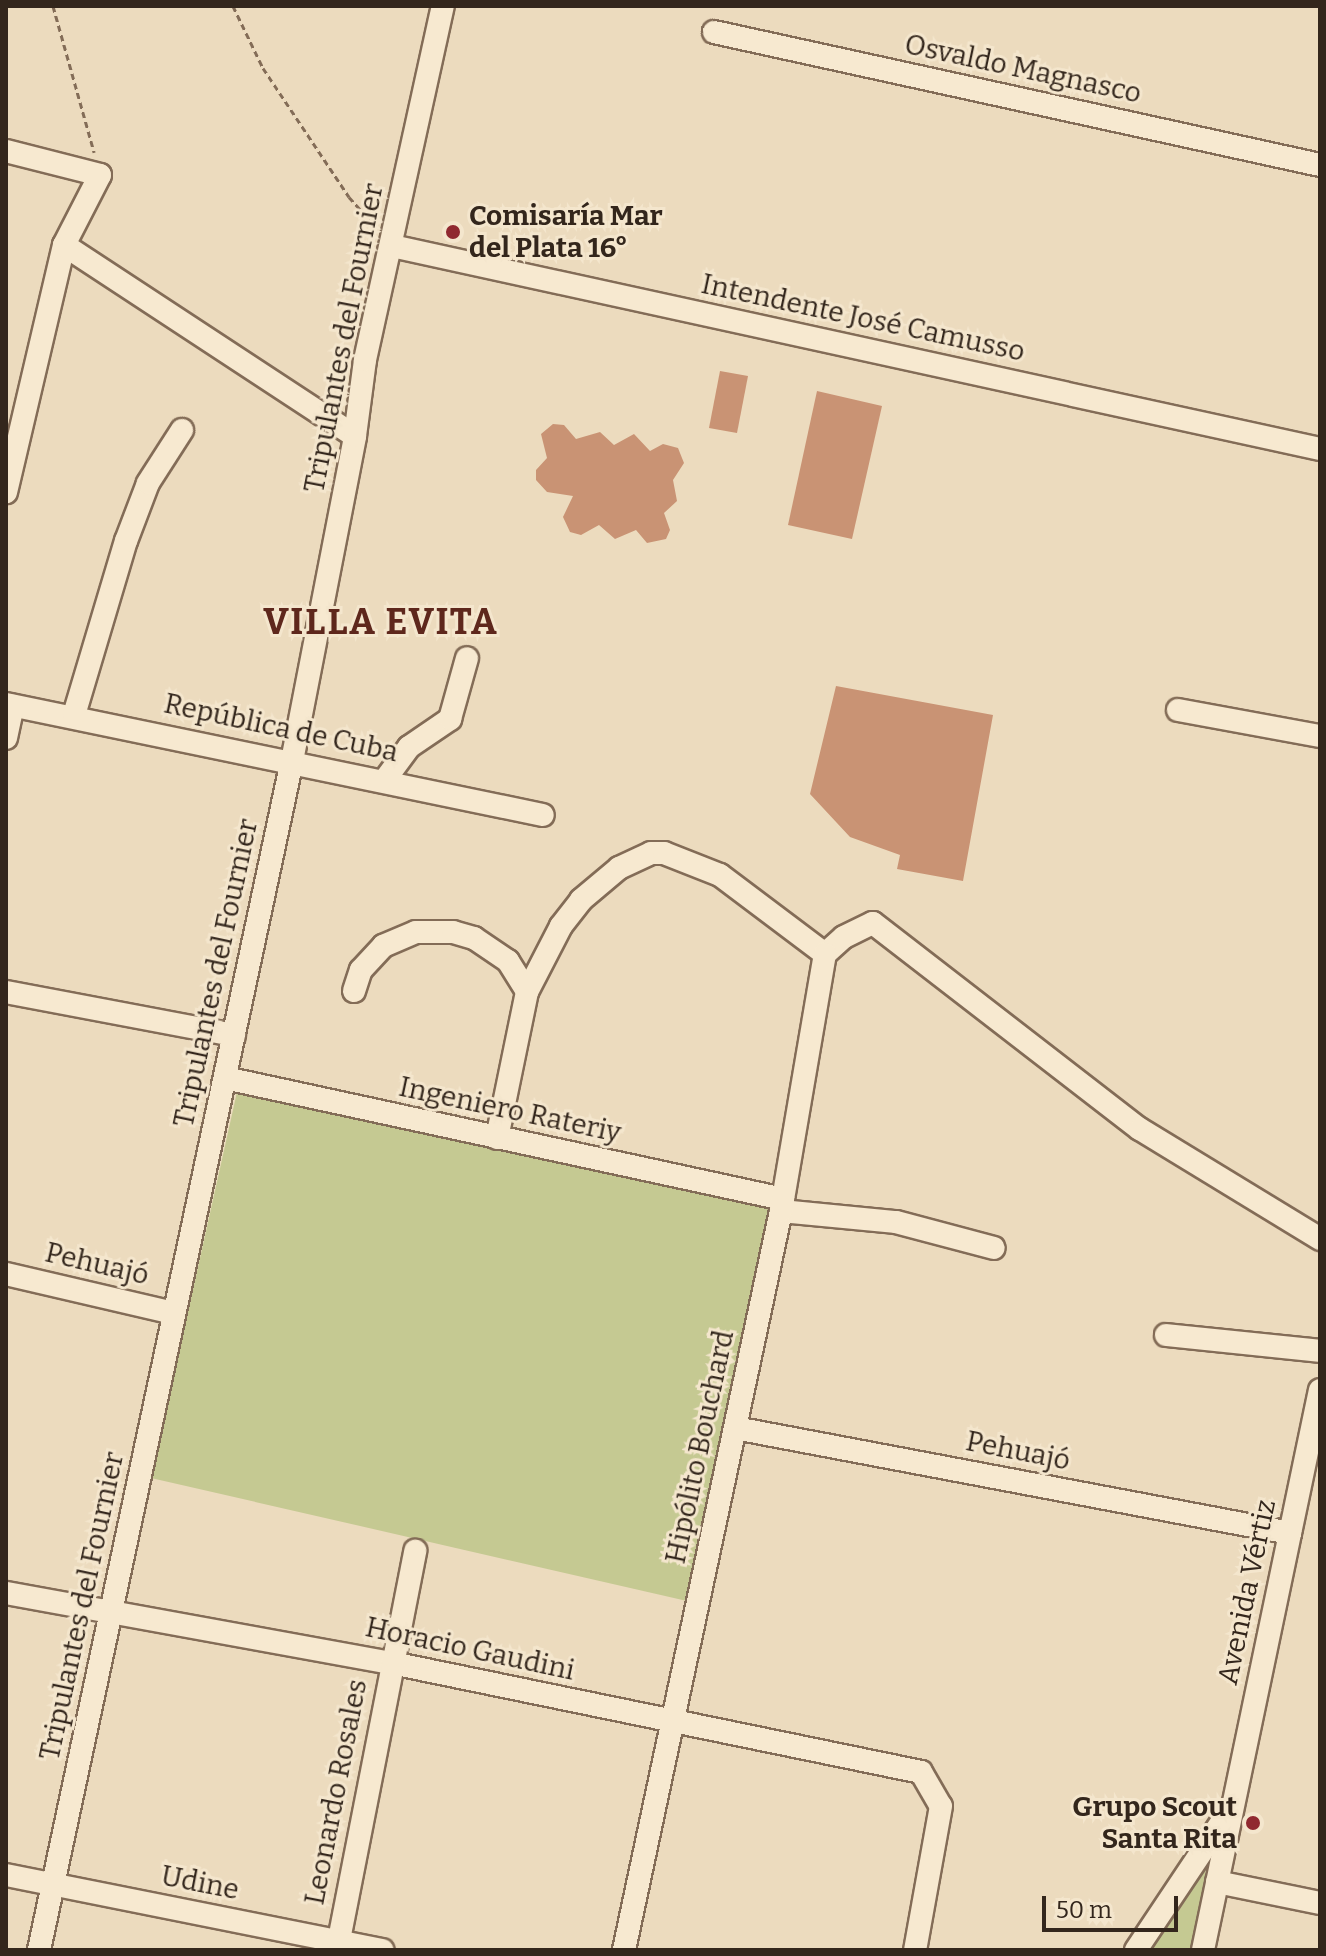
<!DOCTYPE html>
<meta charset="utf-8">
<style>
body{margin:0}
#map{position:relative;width:1326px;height:1956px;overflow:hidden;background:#ecdbbe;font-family:Bitter,serif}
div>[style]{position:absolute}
.green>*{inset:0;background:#c5c992}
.building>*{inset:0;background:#c99374}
.path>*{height:3px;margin-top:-1.5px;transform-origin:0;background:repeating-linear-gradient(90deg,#836c57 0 6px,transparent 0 10px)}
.roads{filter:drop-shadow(2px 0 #836c57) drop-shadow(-2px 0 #836c57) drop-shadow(0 2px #836c57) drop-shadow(0 -2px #836c57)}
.minor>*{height:22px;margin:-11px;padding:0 11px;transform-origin:11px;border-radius:11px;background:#f7e9d0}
.dots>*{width:22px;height:22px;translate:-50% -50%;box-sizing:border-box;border:4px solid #f4e6cd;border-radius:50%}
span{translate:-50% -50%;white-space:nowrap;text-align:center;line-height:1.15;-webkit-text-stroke:6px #f4e6cd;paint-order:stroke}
.street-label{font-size:28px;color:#33261c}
.poi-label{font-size:28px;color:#33261c;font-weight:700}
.left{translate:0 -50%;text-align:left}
.right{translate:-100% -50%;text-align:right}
.district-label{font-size:36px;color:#5e271c;font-weight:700;letter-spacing:2px}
.frame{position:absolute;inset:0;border:8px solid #33261c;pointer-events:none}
.scale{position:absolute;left:1042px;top:1896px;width:136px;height:36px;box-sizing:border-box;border:4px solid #33261c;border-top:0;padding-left:10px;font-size:24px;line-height:28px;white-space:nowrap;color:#33261c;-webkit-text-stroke:6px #f4e6cd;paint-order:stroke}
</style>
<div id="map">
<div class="green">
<div style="clip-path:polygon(237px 1092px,772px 1205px,687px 1601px,151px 1478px)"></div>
<div style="clip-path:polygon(1207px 1862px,1194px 1950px,1148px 1950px)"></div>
</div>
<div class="building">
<div style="clip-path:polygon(720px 371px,748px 376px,737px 433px,709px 428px)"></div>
<div style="clip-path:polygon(817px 391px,882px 406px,852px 539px,788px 525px)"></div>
<div style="clip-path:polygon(553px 424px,564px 425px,576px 439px,600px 432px,614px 445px,634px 434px,650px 451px,663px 444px,678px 448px,684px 463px,673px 480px,677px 501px,664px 513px,670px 530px,666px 539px,647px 543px,636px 530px,615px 539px,599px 525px,581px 535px,570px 532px,563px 517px,573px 496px,547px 492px,536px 480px,536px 470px,547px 458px,541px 434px)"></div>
<div style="clip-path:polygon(836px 686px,993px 715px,963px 881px,897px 869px,900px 855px,850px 837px,810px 794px)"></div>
</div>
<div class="path">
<div style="left:53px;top:6px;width:152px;rotate:74.3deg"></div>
<div style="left:233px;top:6px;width:69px;rotate:64.2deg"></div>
<div style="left:263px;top:68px;width:155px;rotate:56.3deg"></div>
<div style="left:349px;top:197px;width:36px;rotate:48deg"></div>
</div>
<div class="roads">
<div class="minor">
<div style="left:714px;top:32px;width:620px;rotate:12.38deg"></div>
<div style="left:6px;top:151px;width:97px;rotate:14.3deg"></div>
<div style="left:100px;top:175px;width:79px;rotate:117.2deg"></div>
<div style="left:64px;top:245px;width:254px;rotate:103.2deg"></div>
<div style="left:64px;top:245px;width:348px;rotate:33.3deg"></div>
<div style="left:392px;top:246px;width:950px;rotate:12.34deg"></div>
<div style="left:6px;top:704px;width:548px;rotate:11.68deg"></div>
<div style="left:1178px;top:710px;width:144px;rotate:10.4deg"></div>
<div style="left:74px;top:715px;width:182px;rotate:-73.4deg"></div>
<div style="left:126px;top:541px;width:62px;rotate:-69.2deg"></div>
<div style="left:148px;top:483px;width:63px;rotate:-57.3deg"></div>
<div style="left:6px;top:738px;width:33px;rotate:-78deg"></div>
<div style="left:384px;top:781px;width:42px;rotate:-53.7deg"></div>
<div style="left:409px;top:747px;width:50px;rotate:-34.3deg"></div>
<div style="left:450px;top:719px;width:63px;rotate:-74.4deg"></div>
<div style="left:825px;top:954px;width:25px;rotate:-42deg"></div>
<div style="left:844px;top:937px;width:32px;rotate:-26deg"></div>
<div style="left:873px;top:923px;width:337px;rotate:37.7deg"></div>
<div style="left:1140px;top:1129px;width:211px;rotate:31.4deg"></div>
<div style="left:354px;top:991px;width:22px;rotate:-72deg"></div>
<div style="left:361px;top:970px;width:33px;rotate:-47deg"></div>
<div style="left:383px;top:946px;width:36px;rotate:-23deg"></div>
<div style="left:416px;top:932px;width:37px"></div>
<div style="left:453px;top:932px;width:22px;rotate:16deg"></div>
<div style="left:474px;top:938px;width:41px;rotate:34.1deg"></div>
<div style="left:508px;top:961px;width:36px;rotate:58deg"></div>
<div style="left:6px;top:992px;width:232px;rotate:10.7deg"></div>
<div style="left:225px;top:1078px;width:571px;rotate:12.23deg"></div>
<div style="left:497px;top:1138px;width:149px;rotate:-78.4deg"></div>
<div style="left:527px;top:992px;width:74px;rotate:-62.7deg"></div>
<div style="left:561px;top:926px;width:33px;rotate:-52deg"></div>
<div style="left:581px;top:900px;width:50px;rotate:-40.1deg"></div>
<div style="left:619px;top:868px;width:35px;rotate:-25deg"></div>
<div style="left:651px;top:853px;width:13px"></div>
<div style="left:664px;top:853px;width:60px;rotate:21.4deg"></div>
<div style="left:720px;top:875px;width:131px;rotate:37deg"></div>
<div style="left:781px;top:1211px;width:116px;rotate:5.5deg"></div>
<div style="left:896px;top:1222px;width:101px;rotate:14.9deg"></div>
<div style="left:6px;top:1274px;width:172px;rotate:13.1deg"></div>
<div style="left:1166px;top:1335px;width:155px;rotate:5.9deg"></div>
<div style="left:735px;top:1428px;width:565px;rotate:10.71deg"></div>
<div style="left:6px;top:1593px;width:392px;rotate:10.3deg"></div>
<div style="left:392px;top:1663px;width:540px;rotate:11.64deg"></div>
<div style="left:921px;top:1772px;width:39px;rotate:60deg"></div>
<div style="left:941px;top:1806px;width:146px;rotate:100.2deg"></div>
<div style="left:6px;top:1875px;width:384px;rotate:11.3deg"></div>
<div style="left:1217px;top:1882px;width:105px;rotate:11.5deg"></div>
<div style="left:39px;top:1950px;width:1216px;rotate:-77.99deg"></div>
<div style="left:292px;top:761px;width:331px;rotate:-79deg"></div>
<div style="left:355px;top:436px;width:77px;rotate:-82.5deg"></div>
<div style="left:365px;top:360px;width:362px;rotate:-77.6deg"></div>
<div style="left:337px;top:1950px;width:407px;rotate:-78.9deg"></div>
<div style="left:624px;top:1950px;width:755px;rotate:-78.01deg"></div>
<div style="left:781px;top:1211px;width:261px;rotate:-80.3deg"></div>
<div style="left:1136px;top:1950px;width:164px;rotate:-56.2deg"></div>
<div style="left:1203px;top:1950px;width:572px;rotate:-78.2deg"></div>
</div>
</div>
<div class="dots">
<div style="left:453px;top:232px;background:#902930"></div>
<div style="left:1253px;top:1823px;background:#902930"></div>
</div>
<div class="street-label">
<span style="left:1023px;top:69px;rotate:12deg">Osvaldo Magnasco</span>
<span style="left:863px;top:318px;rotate:12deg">Intendente José Camusso</span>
<span style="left:344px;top:338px;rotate:-79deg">Tripulantes del Fournier</span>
<span style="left:281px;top:728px;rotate:12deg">República de Cuba</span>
<span style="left:216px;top:973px;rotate:-78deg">Tripulantes del Fournier</span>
<span style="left:510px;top:1110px;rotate:12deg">Ingeniero Rateriy</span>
<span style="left:97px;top:1264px;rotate:13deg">Pehuajó</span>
<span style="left:700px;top:1447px;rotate:-78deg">Hipólito Bouchard</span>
<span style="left:1018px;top:1451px;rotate:11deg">Pehuajó</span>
<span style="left:1247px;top:1592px;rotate:-78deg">Avenida Vértiz</span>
<span style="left:82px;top:1606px;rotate:-78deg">Tripulantes del Fournier</span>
<span style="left:470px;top:1649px;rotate:12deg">Horacio Gaudini</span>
<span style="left:336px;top:1792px;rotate:-79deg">Leonardo Rosales</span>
<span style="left:200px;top:1883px;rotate:11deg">Udine</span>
</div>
<div class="poi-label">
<span class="left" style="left:469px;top:232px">Comisaría Mar<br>del Plata 16°</span>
<span class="right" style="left:1237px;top:1823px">Grupo Scout<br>Santa Rita</span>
</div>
<div class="district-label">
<span style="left:381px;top:623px">VILLA EVITA</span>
</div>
<div class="frame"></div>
<div class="scale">50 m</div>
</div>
